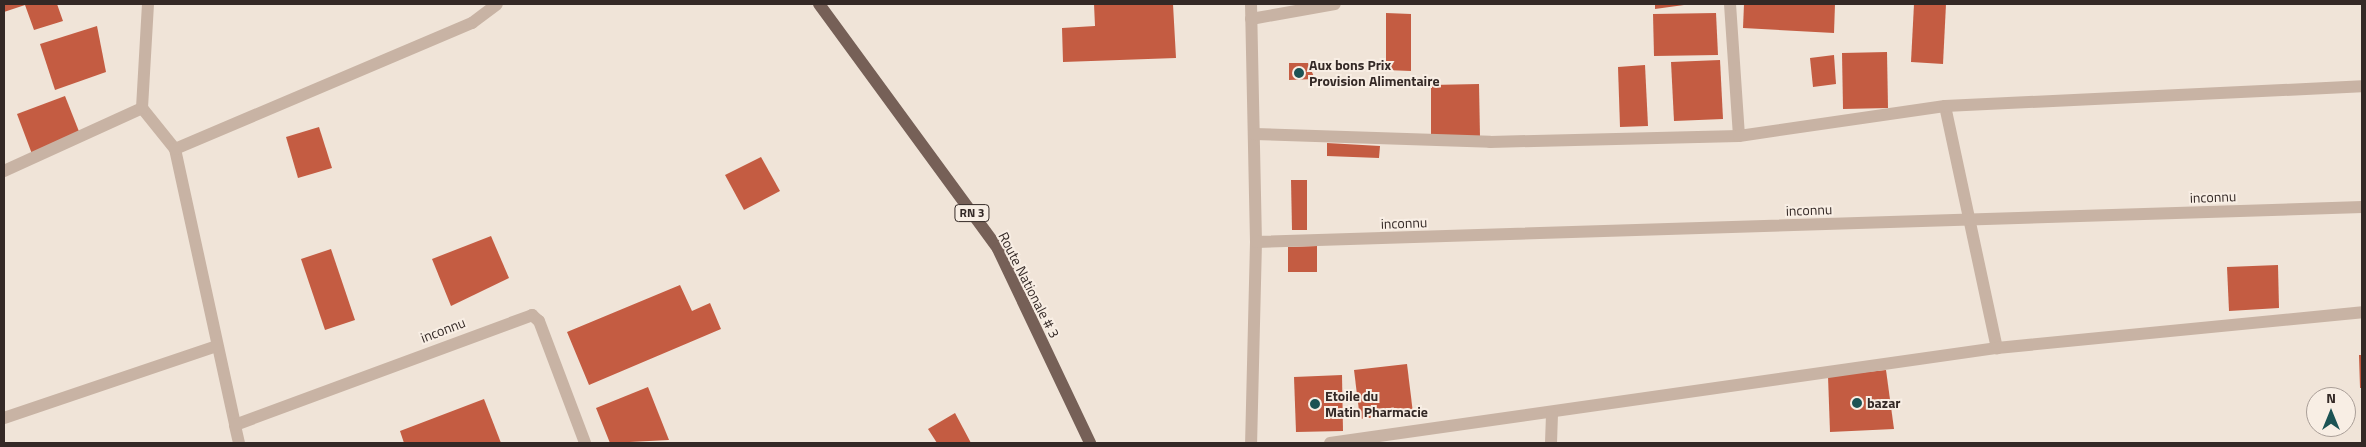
<!DOCTYPE html>
<style>
body{margin:0}
#map{position:relative;width:2366px;height:447px;overflow:hidden;background:#f0e4d8;font-family:"Titillium Web",sans-serif}
div>[style]{position:absolute}
.building>*{inset:0;background:#c45c42}
.minor>*{height:12px;margin:-6px;padding:0 6px;transform-origin:6px;border-radius:6px;background:#c8b3a4}
.major>*{height:12px;margin:-6px;padding:0 6px;transform-origin:6px;border-radius:6px;background:#766057}
.dots>*{width:14px;height:14px;translate:-50% -50%;box-sizing:border-box;border:2px solid #f8eee4;border-radius:50%}
span{translate:-50% -50%;white-space:nowrap;text-align:center;line-height:1.15;-webkit-text-stroke:4px #f8eee4;paint-order:stroke}
.shield-label span{padding:1px 4px;background:#f8eee4;border:1px solid;border-radius:4px;-webkit-text-stroke-width:0}
.shield-label{font-size:12px;color:#342926;font-weight:700}
.poi-label{font-size:14px;color:#342926;font-weight:700}
.left{translate:0 -50%;text-align:left}
.street-label{font-size:14px;color:#342926}
.frame{position:absolute;inset:0;border:5px solid #342926;pointer-events:none}
.north{position:absolute;left:2306px;top:387px;width:50px;height:50px;box-sizing:border-box;background:#f8eee4;border:1px solid #aa9f98;border-radius:50%;rotate:0deg;font-size:14px;font-weight:700;line-height:20px;text-align:center;color:#342926}
.north::after{content:'';display:block;margin:auto;width:18px;height:22px;background:#1c5354;clip-path:polygon(50% 0,100% 100%,50% 72%,0 100%)}
</style>
<div id="map">
<div class="building">
<div style="clip-path:polygon(4px 4px,57px 4px,63px 21px,34px 30px,25px 5px,4px 12px)"></div>
<div style="clip-path:polygon(1094px 4px,1173px 4px,1176px 58px,1063px 62px,1062px 28px,1095px 26px)"></div>
<div style="clip-path:polygon(1655px 4px,1684px 4px,1684px 5px,1655px 9px)"></div>
<div style="clip-path:polygon(1744px 4px,1835px 4px,1834px 33px,1743px 28px)"></div>
<div style="clip-path:polygon(1914px 4px,1946px 4px,1943px 64px,1911px 62px)"></div>
<div style="clip-path:polygon(1386px 13px,1411px 14px,1411px 71px,1386px 70px)"></div>
<div style="clip-path:polygon(1716px 13px,1718px 55px,1654px 56px,1653px 14px)"></div>
<div style="clip-path:polygon(97px 26px,106px 72px,55px 90px,40px 44px)"></div>
<div style="clip-path:polygon(1887px 52px,1888px 108px,1843px 109px,1842px 53px)"></div>
<div style="clip-path:polygon(1834px 55px,1836px 84px,1813px 87px,1810px 58px)"></div>
<div style="clip-path:polygon(1720px 60px,1723px 119px,1674px 121px,1671px 62px)"></div>
<div style="clip-path:polygon(1289px 63px,1308px 63px,1315px 79px,1289px 80px)"></div>
<div style="clip-path:polygon(1645px 65px,1648px 126px,1620px 127px,1618px 67px)"></div>
<div style="clip-path:polygon(1479px 84px,1480px 137px,1431px 137px,1431px 85px)"></div>
<div style="clip-path:polygon(65px 96px,80px 134px,32px 154px,17px 114px)"></div>
<div style="clip-path:polygon(319px 127px,332px 168px,298px 178px,286px 137px)"></div>
<div style="clip-path:polygon(1327px 143px,1380px 146px,1379px 158px,1327px 156px)"></div>
<div style="clip-path:polygon(761px 157px,780px 191px,744px 210px,725px 175px)"></div>
<div style="clip-path:polygon(1291px 180px,1307px 180px,1307px 230px,1292px 230px)"></div>
<div style="clip-path:polygon(491px 236px,509px 278px,451px 306px,432px 259px)"></div>
<div style="clip-path:polygon(1317px 246px,1317px 272px,1288px 272px,1288px 247px)"></div>
<div style="clip-path:polygon(331px 249px,355px 320px,325px 330px,301px 259px)"></div>
<div style="clip-path:polygon(2278px 265px,2279px 308px,2229px 311px,2227px 267px)"></div>
<div style="clip-path:polygon(680px 285px,692px 311px,710px 303px,721px 329px,589px 385px,567px 332px)"></div>
<div style="clip-path:polygon(2359px 355px,2362px 355px,2362px 388px,2360px 388px)"></div>
<div style="clip-path:polygon(1407px 364px,1413px 413px,1360px 419px,1354px 370px)"></div>
<div style="clip-path:polygon(1886px 370px,1894px 429px,1830px 432px,1828px 376px)"></div>
<div style="clip-path:polygon(1342px 375px,1343px 431px,1296px 432px,1294px 377px)"></div>
<div style="clip-path:polygon(648px 387px,669px 440px,610px 443px,596px 408px)"></div>
<div style="clip-path:polygon(484px 399px,501px 443px,404px 443px,400px 431px)"></div>
<div style="clip-path:polygon(955px 413px,971px 443px,937px 443px,928px 429px)"></div>
</div>
<div class="minor">
<div style="left:1251px;top:4px;width:238px;rotate:88.8deg"></div>
<div style="left:1256px;top:242px;width:201px;rotate:91.4deg"></div>
<div style="left:1730px;top:4px;width:132px;rotate:86.1deg"></div>
<div style="left:1251px;top:19px;width:85px;rotate:-10.1deg"></div>
<div style="left:1945px;top:106px;width:248px;rotate:77.9deg"></div>
<div style="left:142px;top:108px;width:53px;rotate:51.2deg"></div>
<div style="left:175px;top:149px;width:282px;rotate:77.7deg"></div>
<div style="left:1254px;top:134px;width:236px;rotate:1.9deg"></div>
<div style="left:1490px;top:142px;width:249px;rotate:-1.4deg"></div>
<div style="left:1739px;top:136px;width:208px;rotate:-8.3deg"></div>
<div style="left:1945px;top:106px;width:417px;rotate:-2.7deg"></div>
<div style="left:175px;top:149px;width:323px;rotate:-23deg"></div>
<div style="left:472px;top:23px;width:31px;rotate:-37deg"></div>
<div style="left:4px;top:171px;width:152px;rotate:-24.5deg"></div>
<div style="left:142px;top:108px;width:104px;rotate:-86.7deg"></div>
<div style="left:1256px;top:242px;width:1107px;rotate:-1.81deg"></div>
<div style="left:4px;top:418px;width:225px;rotate:-18.7deg"></div>
<div style="left:239px;top:443px;width:18px;rotate:-103deg"></div>
<div style="left:235px;top:425px;width:317px;rotate:-20.3deg"></div>
<div style="left:532px;top:315px;width:9px;rotate:41deg"></div>
<div style="left:539px;top:321px;width:130px;rotate:69.3deg"></div>
<div style="left:1330px;top:443px;width:674px;rotate:-8.11deg"></div>
<div style="left:1997px;top:348px;width:367px;rotate:-5.6deg"></div>
<div style="left:1551px;top:443px;width:30px;rotate:-88deg"></div>
</div>
<div class="major">
<div style="left:819px;top:4px;width:303px;rotate:53.8deg"></div>
<div style="left:998px;top:249px;width:215px;rotate:64.6deg"></div>
</div>
<div class="dots">
<div style="left:1299px;top:73px;background:#1c5354"></div>
<div style="left:1857px;top:403px;background:#1c5354"></div>
<div style="left:1315px;top:404px;background:#1c5354"></div>
</div>
<div class="shield-label">
<span style="left:972px;top:213px">RN 3</span>
</div>
<div class="poi-label">
<span class="left" style="left:1309px;top:73px">Aux bons Prix<br>Provision Alimentaire</span>
<span class="left" style="left:1325px;top:404px">Etoile du<br>Matin Pharmacie</span>
<span class="left" style="left:1867px;top:403px">bazar</span>
</div>
<div class="street-label">
<span style="left:2213px;top:197px;rotate:-2deg">inconnu</span>
<span style="left:1809px;top:210px;rotate:-2deg">inconnu</span>
<span style="left:1404px;top:223px;rotate:-2deg">inconnu</span>
<span style="left:1029px;top:285px;rotate:63deg">Route Nationale # 3</span>
<span style="left:443px;top:330px;rotate:-21deg">inconnu</span>
</div>
<div class="frame"></div>
<div class="north">N</div>
</div>
